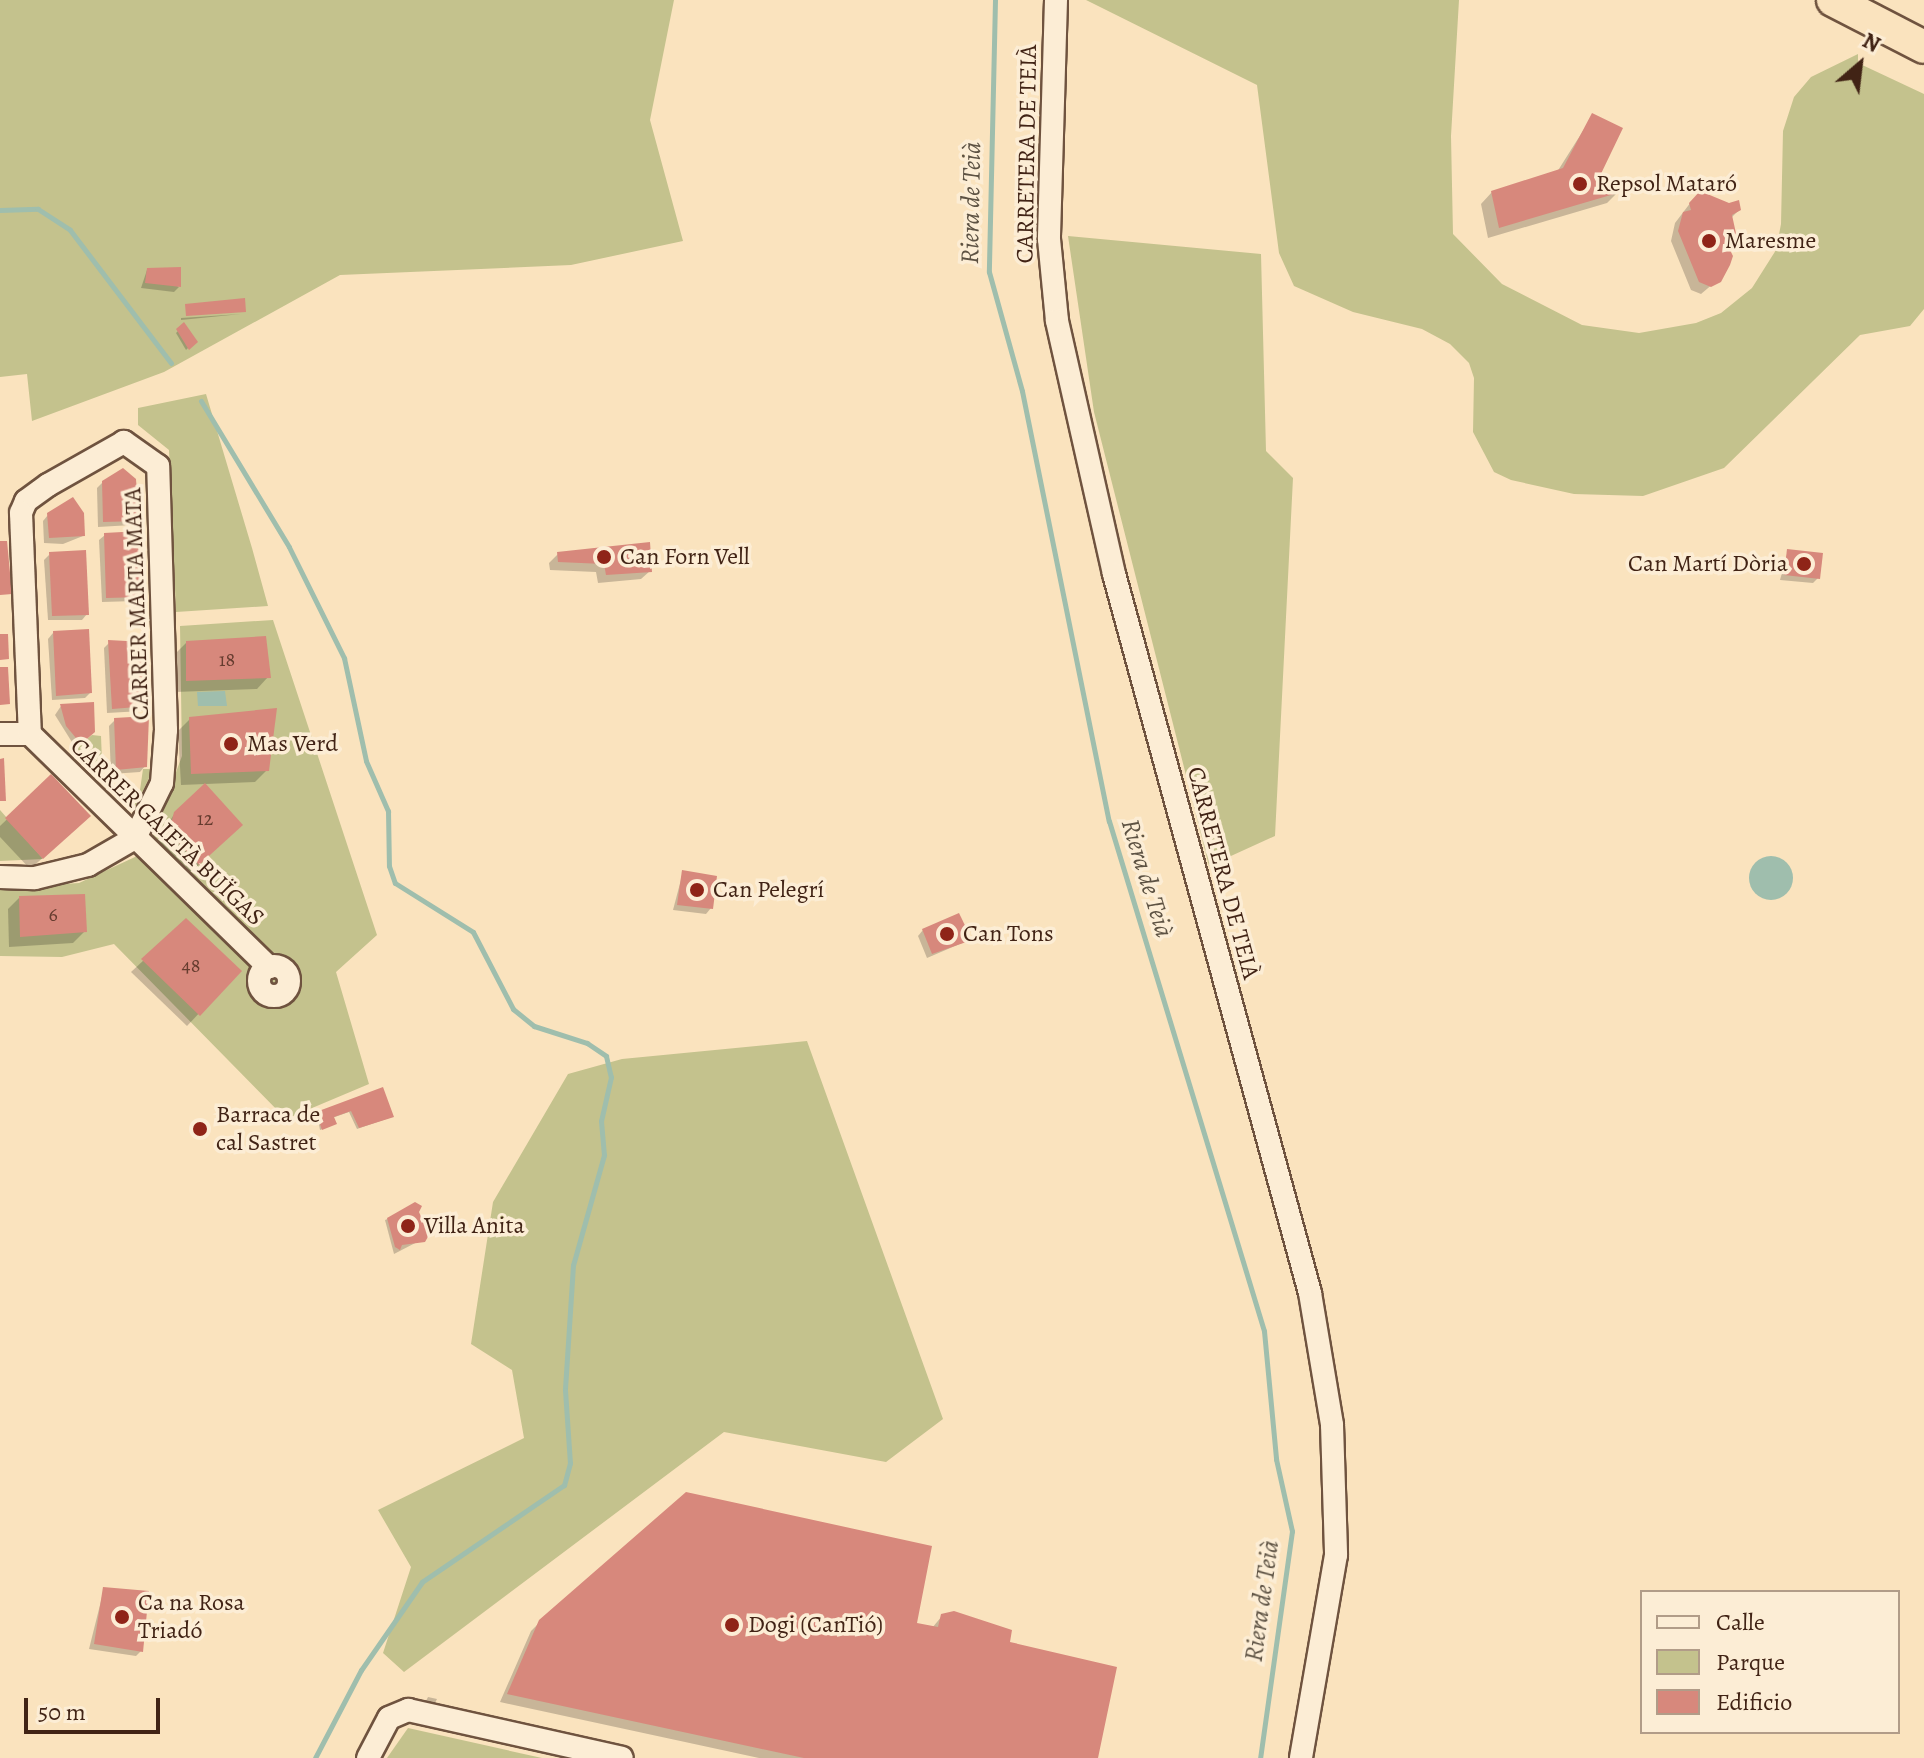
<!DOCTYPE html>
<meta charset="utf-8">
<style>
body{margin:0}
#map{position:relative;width:1924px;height:1758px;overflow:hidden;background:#fae3be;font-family:Alegreya,serif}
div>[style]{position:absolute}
.green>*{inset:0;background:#c4c28d}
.water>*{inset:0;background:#9fbead}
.round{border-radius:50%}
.shadow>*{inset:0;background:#0003}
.stream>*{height:5px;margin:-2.5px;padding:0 2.5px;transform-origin:2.5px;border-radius:2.5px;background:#9fbead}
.building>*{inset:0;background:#d7887c}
.roads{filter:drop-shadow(2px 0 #6f533f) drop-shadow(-2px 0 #6f533f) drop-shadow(0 2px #6f533f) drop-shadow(0 -2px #6f533f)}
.minor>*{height:22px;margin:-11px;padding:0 11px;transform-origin:11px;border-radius:11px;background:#fcedd5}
.minor>.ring{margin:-11px;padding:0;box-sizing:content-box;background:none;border:22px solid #fcedd5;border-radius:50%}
.highway>*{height:32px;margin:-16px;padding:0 16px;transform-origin:16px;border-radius:16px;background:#fae3be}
.dots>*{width:22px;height:22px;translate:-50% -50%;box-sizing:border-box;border:4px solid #fcedd5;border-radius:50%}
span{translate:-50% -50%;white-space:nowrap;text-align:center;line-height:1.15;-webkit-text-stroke:7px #fcedd5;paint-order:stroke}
.number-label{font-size:20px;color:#663c2f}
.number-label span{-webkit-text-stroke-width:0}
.street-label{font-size:24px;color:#412315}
.poi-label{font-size:24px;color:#412315}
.left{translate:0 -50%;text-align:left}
.right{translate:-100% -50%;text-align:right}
.water-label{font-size:26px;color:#5d5243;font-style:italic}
.legend{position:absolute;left:1640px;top:1590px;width:260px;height:144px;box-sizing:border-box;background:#fcedd5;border:2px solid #b19c88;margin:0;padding:10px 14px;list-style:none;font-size:24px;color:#412315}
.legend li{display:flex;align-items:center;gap:16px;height:40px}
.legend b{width:40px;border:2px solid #b19c88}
.north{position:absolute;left:1820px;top:24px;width:80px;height:80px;-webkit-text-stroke:6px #fcedd5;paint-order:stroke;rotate:28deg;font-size:22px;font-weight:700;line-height:32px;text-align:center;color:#412315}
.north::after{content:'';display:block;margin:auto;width:28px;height:36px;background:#412315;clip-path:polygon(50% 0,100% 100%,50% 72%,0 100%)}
.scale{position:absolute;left:24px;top:1698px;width:136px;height:36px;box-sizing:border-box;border:4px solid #412315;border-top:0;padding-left:10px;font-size:24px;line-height:28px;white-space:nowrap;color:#412315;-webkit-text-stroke:6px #fcedd5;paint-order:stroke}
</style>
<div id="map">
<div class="green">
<div style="clip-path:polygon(0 0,674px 0,650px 120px,683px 241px,571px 265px,340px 275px,164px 372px,32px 421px,27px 374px,0 377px)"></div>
<div style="clip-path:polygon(1086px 0,1459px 0,1451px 136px,1453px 234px,1502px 284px,1582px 325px,1639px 333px,1696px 323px,1721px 313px,1752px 288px,1776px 250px,1781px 224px,1783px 131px,1794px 97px,1811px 77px,1858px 54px,1858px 63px,1924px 94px,1924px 309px,1910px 326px,1860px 335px,1724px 468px,1643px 496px,1574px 494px,1511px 480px,1494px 472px,1473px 432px,1474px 378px,1469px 363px,1450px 344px,1422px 329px,1353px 312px,1294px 286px,1279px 253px,1257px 85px)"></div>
<div style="clip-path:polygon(1068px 236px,1261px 254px,1266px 451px,1293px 478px,1275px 836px,1209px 866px,1094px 412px)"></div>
<div style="clip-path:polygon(206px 394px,252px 548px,268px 606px,176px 612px,169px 450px,138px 425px,138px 408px)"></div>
<div style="clip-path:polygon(273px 620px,377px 935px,336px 972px,369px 1084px,286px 1119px,114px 944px,62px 957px,0 956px,0 888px,79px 883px,135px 857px,153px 834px,182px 756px,180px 626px)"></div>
<div style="clip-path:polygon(92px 735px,101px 736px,102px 761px,90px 770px,71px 751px)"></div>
<div style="clip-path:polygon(143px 769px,151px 769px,149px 778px,136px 805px,129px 808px,113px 793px,140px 790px)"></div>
<div style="clip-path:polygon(0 810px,43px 859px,0 861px)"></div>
<div style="clip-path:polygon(807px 1041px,943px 1419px,886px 1462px,724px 1432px,404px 1672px,383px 1653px,411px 1567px,378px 1510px,524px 1438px,512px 1370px,471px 1344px,493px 1202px,568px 1074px,622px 1059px)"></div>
<div style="clip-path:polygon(408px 1728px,542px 1758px,387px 1758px)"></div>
</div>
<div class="water">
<div style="clip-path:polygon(225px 691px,227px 706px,198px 706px,197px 692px)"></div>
<div class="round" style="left:1749px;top:856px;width:44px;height:44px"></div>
</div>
<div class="shadow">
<div style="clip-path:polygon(1593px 115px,1595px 181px,1617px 193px,1607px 203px,1488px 238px,1481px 204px,1492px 192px,1557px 172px)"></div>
<div style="clip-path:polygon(1691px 202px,1739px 210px,1731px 218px,1714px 283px,1701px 294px,1691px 290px,1671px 241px,1675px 223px)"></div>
<div style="clip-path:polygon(147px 270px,179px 287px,174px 292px,141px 288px)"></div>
<div style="clip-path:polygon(241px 314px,181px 320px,181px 318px)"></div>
<div style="clip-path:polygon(184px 325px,195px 341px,186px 350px,176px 333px)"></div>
<div style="clip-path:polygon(103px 482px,137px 520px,132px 525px,98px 527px,97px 488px)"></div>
<div style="clip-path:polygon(48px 515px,83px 536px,63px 544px,44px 543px,43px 521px)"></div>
<div style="clip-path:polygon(105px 535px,141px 596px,136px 601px,102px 602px,99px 540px)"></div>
<div style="clip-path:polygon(1788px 551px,1818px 578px,1813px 583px,1780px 580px)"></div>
<div style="clip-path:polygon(558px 554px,650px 571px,641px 579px,598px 583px,596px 572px,550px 570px,549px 563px)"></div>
<div style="clip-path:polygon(49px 555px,87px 614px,82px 620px,48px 620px,44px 560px)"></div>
<div style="clip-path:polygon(53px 633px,90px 693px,85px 698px,52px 700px,48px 639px)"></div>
<div style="clip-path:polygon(187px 642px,268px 677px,257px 689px,175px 692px,175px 654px)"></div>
<div style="clip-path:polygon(109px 643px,147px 706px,142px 711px,107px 713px,104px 648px)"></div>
<div style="clip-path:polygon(61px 706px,87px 737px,75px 747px,55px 715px)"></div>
<div style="clip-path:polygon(190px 719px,267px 770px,255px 782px,181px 785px,178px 731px)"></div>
<div style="clip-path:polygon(115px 720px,145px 766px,140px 772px,111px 774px,109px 726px)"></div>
<div style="clip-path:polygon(51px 777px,77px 828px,30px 869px,0 837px,0 826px)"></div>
<div style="clip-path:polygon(175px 813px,229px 836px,187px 876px,156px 842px)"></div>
<div style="clip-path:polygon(683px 872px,711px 908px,706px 914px,673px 910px)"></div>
<div style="clip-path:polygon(19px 898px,85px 931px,73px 943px,9px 947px,8px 909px)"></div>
<div style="clip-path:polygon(186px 921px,239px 971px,187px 1026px,131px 972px)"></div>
<div style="clip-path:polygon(923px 930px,969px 940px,927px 958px,918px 936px)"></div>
<div style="clip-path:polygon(381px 1090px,389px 1118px,357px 1129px,349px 1112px,332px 1118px,332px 1125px,320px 1130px,317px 1114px)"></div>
<div style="clip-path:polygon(400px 1214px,421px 1240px,394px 1254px,385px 1220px)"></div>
<div style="clip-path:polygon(104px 1589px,141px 1651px,136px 1656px,89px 1649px)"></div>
<div style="clip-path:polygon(942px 1616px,1008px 1644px,1096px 1758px,759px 1758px,500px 1702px,531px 1631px,541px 1621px,932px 1628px)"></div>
<div style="clip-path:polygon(428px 1697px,437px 1699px,434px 1705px,425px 1703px)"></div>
</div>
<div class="stream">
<div style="left:995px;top:0;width:272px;rotate:91.3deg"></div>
<div style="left:989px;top:272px;width:123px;rotate:74.5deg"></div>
<div style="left:1022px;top:391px;width:439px;rotate:78.6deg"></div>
<div style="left:1109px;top:821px;width:533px;rotate:73.09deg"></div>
<div style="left:1264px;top:1331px;width:129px;rotate:84.6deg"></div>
<div style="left:1276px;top:1459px;width:74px;rotate:77.5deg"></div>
<div style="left:1292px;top:1531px;width:229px;rotate:98deg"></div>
<div style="left:0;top:210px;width:38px;rotate:-2deg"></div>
<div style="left:38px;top:209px;width:38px;rotate:33deg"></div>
<div style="left:70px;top:230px;width:167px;rotate:52.8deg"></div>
<div style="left:201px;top:401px;width:170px;rotate:58.9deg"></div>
<div style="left:289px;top:547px;width:124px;rotate:63.6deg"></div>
<div style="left:344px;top:658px;width:105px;rotate:77.9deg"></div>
<div style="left:366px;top:761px;width:55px;rotate:66.3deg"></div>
<div style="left:388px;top:811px;width:55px;rotate:89deg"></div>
<div style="left:389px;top:866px;width:18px;rotate:71deg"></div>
<div style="left:395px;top:883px;width:92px;rotate:32.1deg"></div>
<div style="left:473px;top:932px;width:87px;rotate:62.5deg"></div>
<div style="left:513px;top:1009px;width:27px;rotate:39deg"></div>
<div style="left:534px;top:1026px;width:56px;rotate:17.8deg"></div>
<div style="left:587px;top:1043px;width:23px;rotate:34deg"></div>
<div style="left:606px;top:1056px;width:22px;rotate:77deg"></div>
<div style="left:611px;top:1077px;width:45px;rotate:102.8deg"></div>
<div style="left:601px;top:1121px;width:34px;rotate:85deg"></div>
<div style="left:604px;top:1155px;width:114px;rotate:105.7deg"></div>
<div style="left:573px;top:1265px;width:125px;rotate:93.7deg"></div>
<div style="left:565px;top:1390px;width:73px;rotate:86.1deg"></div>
<div style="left:570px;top:1463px;width:23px;rotate:105deg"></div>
<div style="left:564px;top:1485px;width:172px;rotate:145.7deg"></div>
<div style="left:422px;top:1582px;width:107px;rotate:124.7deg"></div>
<div style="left:361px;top:1670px;width:99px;rotate:117.6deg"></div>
</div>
<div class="building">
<div style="clip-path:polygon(1592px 113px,1623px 128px,1598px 180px,1621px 192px,1499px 228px,1491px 191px,1563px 168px)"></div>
<div style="clip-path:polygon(1700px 191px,1729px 203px,1739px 200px,1741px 210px,1732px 215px,1737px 238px,1728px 246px,1733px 256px,1730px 265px,1721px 282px,1711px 287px,1699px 282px,1678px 231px,1683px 212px,1691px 210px,1689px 203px)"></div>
<div style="clip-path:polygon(181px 267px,181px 287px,145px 283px,147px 268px)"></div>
<div style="clip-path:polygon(245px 298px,246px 312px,186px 316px,185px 304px)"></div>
<div style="clip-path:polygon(184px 322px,198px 342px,189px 350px,176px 329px)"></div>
<div style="clip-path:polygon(123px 468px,136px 479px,139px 521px,103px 522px,102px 481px)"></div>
<div style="clip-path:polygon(73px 497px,84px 513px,85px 536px,49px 538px,47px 513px)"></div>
<div style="clip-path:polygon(141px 531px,143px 597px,106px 598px,104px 533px)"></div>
<div style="clip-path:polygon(0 541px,7px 541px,12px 594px,0 595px)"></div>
<div style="clip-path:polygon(650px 542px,652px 572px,606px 575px,604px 564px,558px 562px,557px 552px)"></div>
<div style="clip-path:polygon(1787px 549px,1823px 553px,1820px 579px,1784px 575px)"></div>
<div style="clip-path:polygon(86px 550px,89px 615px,52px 616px,49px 552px)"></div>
<div style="clip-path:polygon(89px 629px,92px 693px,56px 696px,53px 631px)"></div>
<div style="clip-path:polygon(0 634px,8px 634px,9px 659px,0 660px)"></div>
<div style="clip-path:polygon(266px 636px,271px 678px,186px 681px,186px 641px)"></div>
<div style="clip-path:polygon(108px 640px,145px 642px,149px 706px,112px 709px)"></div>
<div style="clip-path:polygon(0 667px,8px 667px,10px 704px,0 705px)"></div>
<div style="clip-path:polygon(94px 702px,95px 732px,81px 744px,66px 726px,60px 704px)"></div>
<div style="clip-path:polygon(277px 708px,269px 771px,191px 774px,189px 717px)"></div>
<div style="clip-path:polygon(149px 716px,147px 767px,116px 770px,114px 718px)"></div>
<div style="clip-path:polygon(4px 758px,6px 801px,0 801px,0 759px)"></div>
<div style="clip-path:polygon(51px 774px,91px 816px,43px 859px,5px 818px)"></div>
<div style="clip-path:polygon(205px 783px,243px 825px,199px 865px,169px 832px,174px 812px)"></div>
<div style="clip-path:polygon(682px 870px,717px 876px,713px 909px,677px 905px)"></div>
<div style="clip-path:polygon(85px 894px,87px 932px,20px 937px,19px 896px)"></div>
<div style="clip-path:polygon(959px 913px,972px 940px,932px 954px,922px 929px)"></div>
<div style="clip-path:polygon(186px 918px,242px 971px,200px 1016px,141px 959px)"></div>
<div style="clip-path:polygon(383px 1087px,394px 1117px,359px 1128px,351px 1111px,334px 1117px,337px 1124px,322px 1130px,316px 1112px)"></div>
<div style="clip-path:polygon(415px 1202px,422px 1206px,419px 1212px,429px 1235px,425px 1242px,402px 1245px,400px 1250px,395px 1247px,387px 1218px)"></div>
<div style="clip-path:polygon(686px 1492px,932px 1546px,917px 1623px,938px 1627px,941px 1614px,954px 1611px,1012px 1630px,1010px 1642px,1117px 1667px,1098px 1758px,804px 1758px,507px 1694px,539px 1620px)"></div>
<div style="clip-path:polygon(103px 1587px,149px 1591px,143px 1652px,94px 1644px)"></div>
</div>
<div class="roads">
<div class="minor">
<div style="left:1056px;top:0;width:239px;rotate:91.7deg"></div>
<div style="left:1049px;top:239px;width:82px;rotate:84.4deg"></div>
<div style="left:1057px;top:321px;width:259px;rotate:77.3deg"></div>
<div style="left:1114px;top:574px;width:745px;rotate:74.75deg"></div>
<div style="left:1310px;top:1293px;width:134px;rotate:80.5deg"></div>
<div style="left:1332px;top:1425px;width:130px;rotate:88.2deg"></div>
<div style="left:1336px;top:1555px;width:206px;rotate:99.8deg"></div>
<div style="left:0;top:734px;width:30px"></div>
<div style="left:30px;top:734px;width:334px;rotate:44.3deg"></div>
<div style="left:0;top:877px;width:35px;rotate:2deg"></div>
<div style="left:35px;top:878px;width:55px;rotate:-13.8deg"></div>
<div style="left:88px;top:865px;width:54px;rotate:-29.9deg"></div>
<div style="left:135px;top:838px;width:61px;rotate:-63.9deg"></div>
<div style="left:162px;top:783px;width:53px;rotate:-85.7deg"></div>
<div style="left:166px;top:730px;width:264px;rotate:-91.7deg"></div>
<div style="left:158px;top:466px;width:42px;rotate:-144.8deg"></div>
<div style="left:124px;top:442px;width:87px;rotate:150.5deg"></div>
<div style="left:48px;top:485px;width:27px;rotate:144deg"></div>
<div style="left:26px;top:501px;width:13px;rotate:113deg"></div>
<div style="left:21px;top:513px;width:221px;rotate:87.7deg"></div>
<div class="ring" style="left:259px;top:966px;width:8px;height:8px"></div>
<div style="left:368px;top:1758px;width:45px;rotate:-62.3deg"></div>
<div style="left:389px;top:1718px;width:21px;rotate:-23deg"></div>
<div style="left:408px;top:1710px;width:219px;rotate:12.6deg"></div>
</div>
<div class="highway">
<div style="left:1833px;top:0;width:102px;rotate:27.3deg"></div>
</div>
</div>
<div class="dots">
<div style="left:1580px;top:184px;background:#8f2418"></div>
<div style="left:1709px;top:241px;background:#8f2418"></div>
<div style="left:604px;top:557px;background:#8f2418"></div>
<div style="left:1804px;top:564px;background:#8f2418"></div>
<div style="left:231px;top:744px;background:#8f2418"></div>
<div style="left:697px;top:890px;background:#8f2418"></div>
<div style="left:947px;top:934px;background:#8f2418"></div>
<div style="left:200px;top:1129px;background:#8f2418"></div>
<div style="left:408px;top:1226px;background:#8f2418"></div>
<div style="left:122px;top:1617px;background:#8f2418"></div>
<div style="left:732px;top:1625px;background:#8f2418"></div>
</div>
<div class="number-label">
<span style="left:227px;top:659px">18</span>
<span style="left:205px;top:818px">12</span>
<span style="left:53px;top:914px">6</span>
<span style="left:191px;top:965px">48</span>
</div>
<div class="street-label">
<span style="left:1027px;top:154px;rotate:-89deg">CARRETERA DE TEIÀ</span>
<span style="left:137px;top:604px;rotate:-92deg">CARRER MARTA MATA</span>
<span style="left:167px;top:832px;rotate:44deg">CARRER GAIETÀ BUÏGAS</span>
<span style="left:1223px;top:873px;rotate:75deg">CARRETERA DE TEIÀ</span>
</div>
<div class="poi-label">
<span class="left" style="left:1596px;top:184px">Repsol Mataró</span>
<span class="left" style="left:1725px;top:241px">Maresme</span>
<span class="left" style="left:620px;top:557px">Can Forn Vell</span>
<span class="right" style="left:1788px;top:564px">Can Martí Dòria</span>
<span class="left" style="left:247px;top:744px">Mas Verd</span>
<span class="left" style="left:713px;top:890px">Can Pelegrí</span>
<span class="left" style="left:963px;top:934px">Can Tons</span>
<span class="left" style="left:216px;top:1129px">Barraca de<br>cal Sastret</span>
<span class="left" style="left:424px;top:1226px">Villa Anita</span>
<span class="left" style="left:138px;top:1617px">Ca na Rosa<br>Triadó</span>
<span class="left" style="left:748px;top:1625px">Dogi (CanTió)</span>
</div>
<div class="water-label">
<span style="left:971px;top:203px;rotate:-89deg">Riera de Teià</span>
<span style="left:1147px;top:878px;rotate:73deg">Riera de Teià</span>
<span style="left:1262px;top:1601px;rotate:-82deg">Riera de Teià</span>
</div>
<ul class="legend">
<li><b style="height:10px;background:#fcedd5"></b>Calle</li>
<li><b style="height:22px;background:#c4c28d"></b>Parque</li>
<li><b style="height:22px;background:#d7887c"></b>Edificio</li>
</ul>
<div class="north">N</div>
<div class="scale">50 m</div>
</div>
